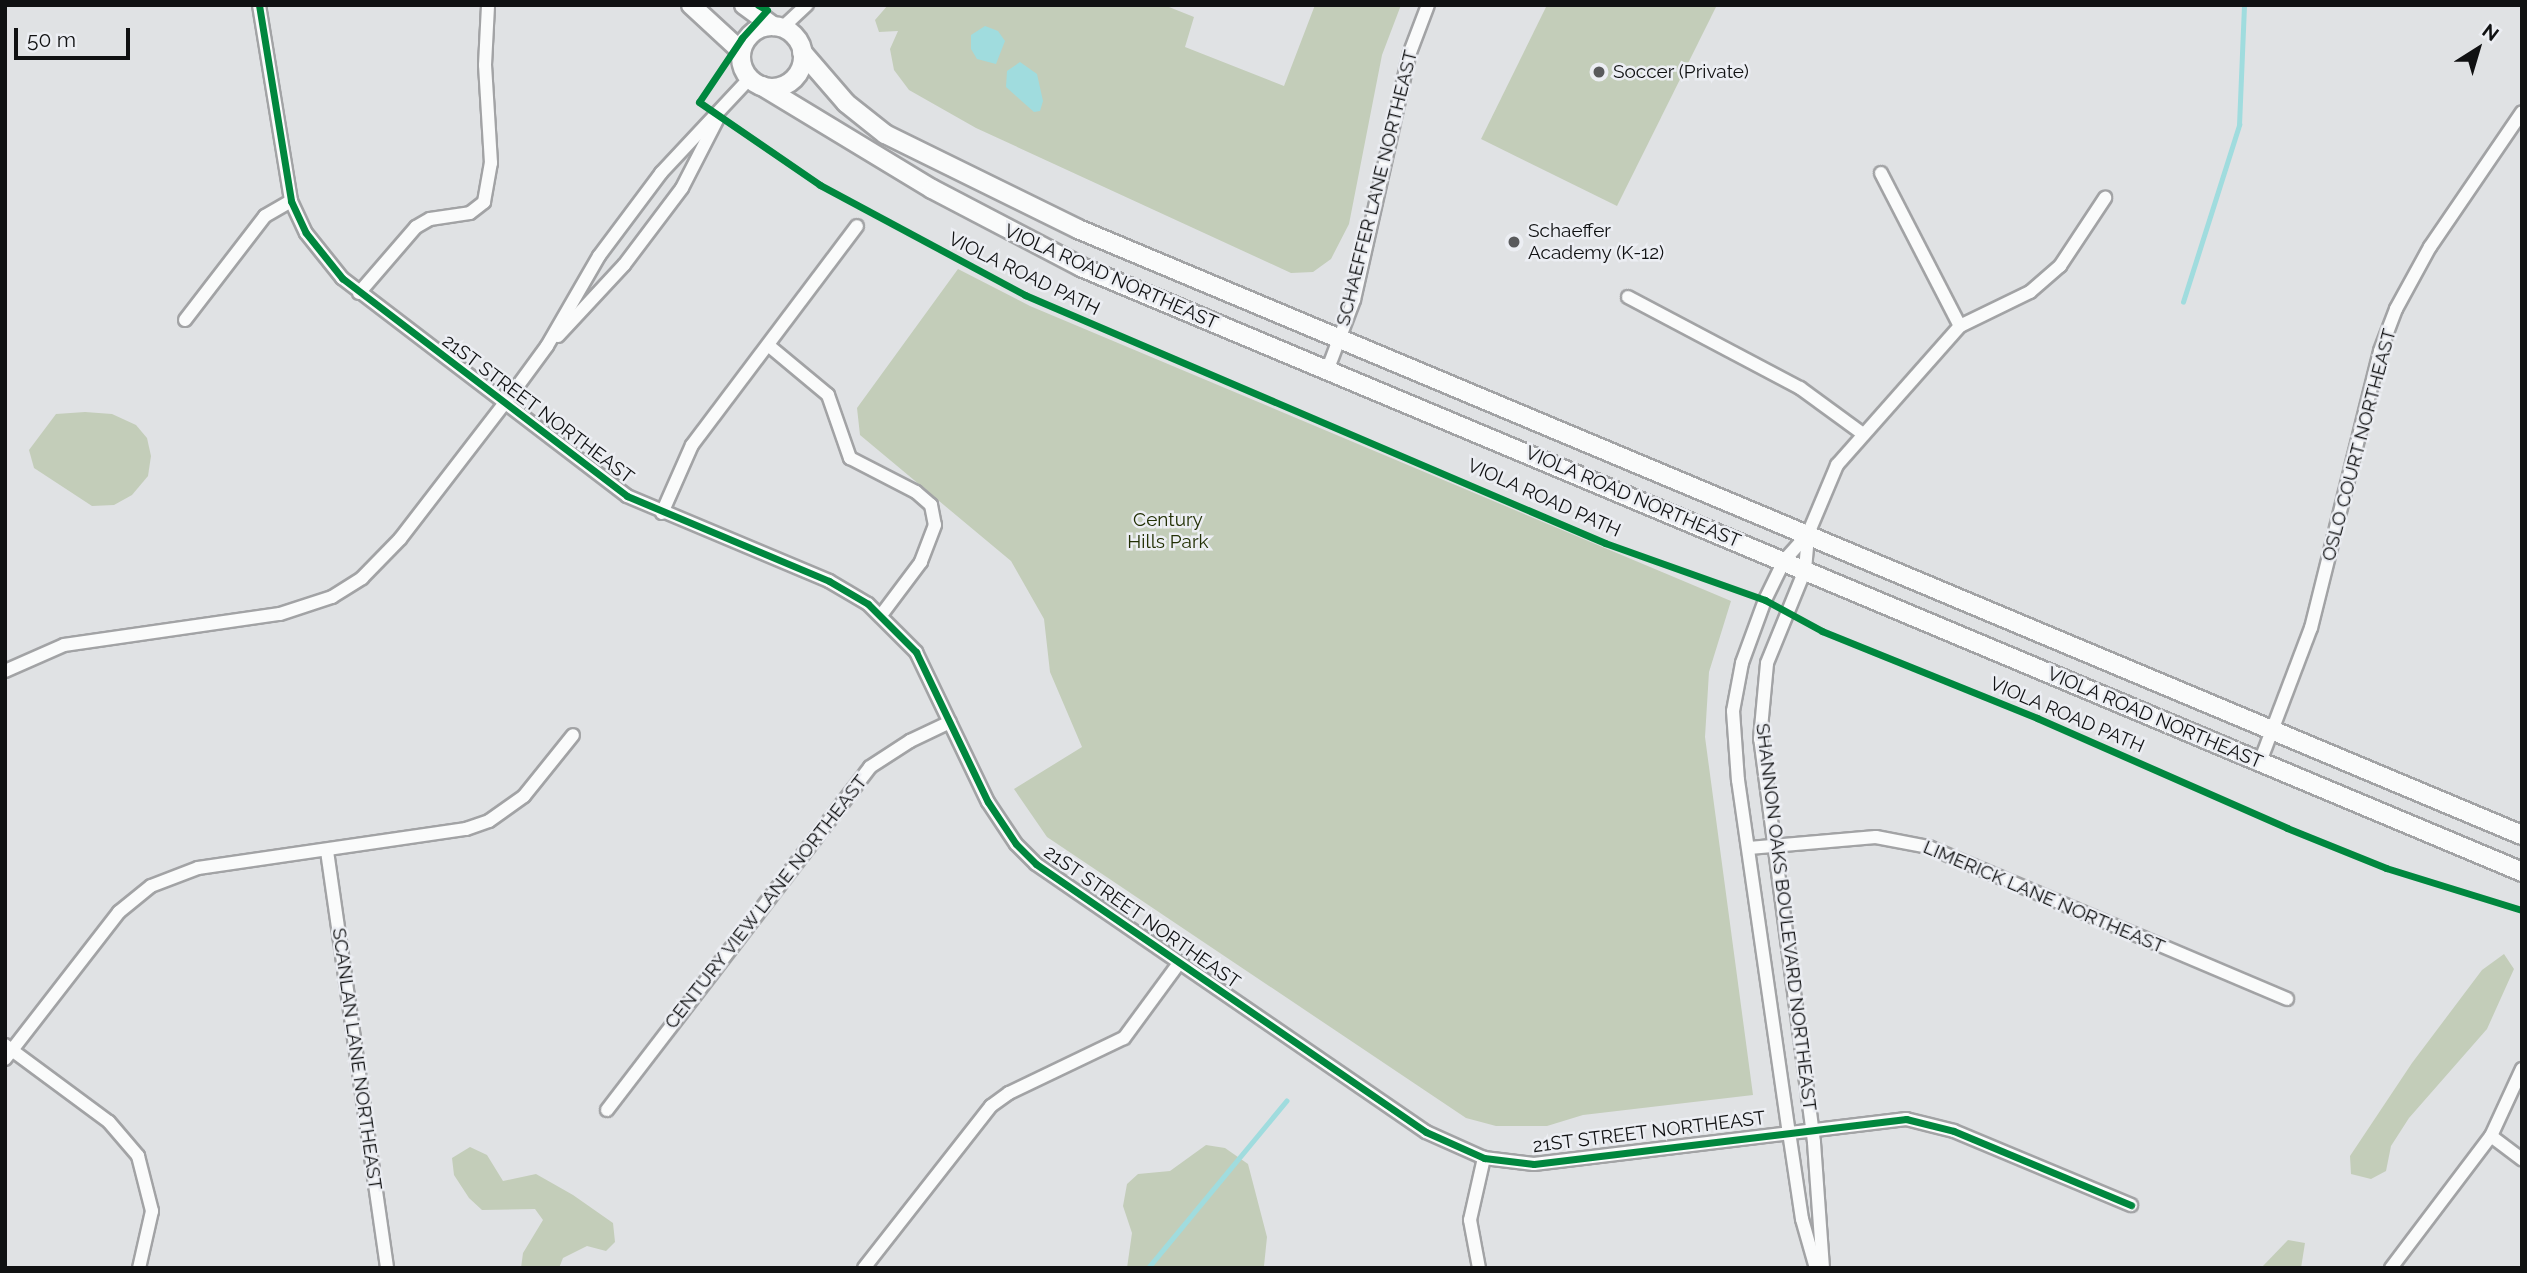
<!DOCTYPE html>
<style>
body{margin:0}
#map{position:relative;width:2527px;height:1273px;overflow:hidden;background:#e0e2e4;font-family:Raleway,sans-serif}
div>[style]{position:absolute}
.green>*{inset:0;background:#c3cdb9}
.water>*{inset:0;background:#a0dcde}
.stream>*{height:4.5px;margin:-2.25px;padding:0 2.25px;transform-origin:2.25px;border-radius:2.25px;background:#a0dcde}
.roads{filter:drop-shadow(2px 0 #a2a3a5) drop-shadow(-2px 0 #a2a3a5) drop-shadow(0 2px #a2a3a5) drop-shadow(0 -2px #a2a3a5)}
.street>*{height:12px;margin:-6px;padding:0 6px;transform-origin:6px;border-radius:6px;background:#fafbfb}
.secondary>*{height:18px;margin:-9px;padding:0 9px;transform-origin:9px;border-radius:9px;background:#fafbfb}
.secondary>.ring{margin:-9px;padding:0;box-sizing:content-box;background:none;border:18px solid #fafbfb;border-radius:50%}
.cycleway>*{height:7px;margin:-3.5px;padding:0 3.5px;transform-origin:3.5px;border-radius:3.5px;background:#00873e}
.dots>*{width:19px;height:19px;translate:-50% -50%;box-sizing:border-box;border:4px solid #eceef3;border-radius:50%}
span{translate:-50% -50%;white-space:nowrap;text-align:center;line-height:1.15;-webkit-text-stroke:5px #eceef3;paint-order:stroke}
.poi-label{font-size:19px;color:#101112}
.left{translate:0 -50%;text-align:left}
.street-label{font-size:19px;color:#101112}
.park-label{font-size:19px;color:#212f03}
.frame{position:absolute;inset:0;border:7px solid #101112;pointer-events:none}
.north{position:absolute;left:2443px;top:14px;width:70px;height:70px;-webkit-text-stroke:5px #eceef3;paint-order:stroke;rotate:37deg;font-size:19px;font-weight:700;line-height:28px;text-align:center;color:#101112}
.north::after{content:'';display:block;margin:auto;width:24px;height:32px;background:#101112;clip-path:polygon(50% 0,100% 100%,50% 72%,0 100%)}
.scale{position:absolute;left:14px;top:28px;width:116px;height:32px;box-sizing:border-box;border:4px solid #101112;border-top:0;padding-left:9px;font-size:21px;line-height:24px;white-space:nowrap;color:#101112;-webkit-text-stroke:5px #eceef3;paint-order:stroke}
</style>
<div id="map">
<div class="green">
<div style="clip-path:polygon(888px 5px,1164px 5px,1194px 17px,1185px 47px,1284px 86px,1315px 5px,1401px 5px,1382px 55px,1349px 224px,1331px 259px,1313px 272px,1291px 273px,976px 128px,909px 90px,894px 70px,890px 49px,898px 31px,879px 32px,875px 20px)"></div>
<div style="clip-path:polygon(1547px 5px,1717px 5px,1617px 206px,1481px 139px)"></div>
<div style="clip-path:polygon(958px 269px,1030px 306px,1731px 601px,1709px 672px,1705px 737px,1753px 1095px,1583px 1115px,1547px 1126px,1496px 1126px,1466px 1118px,1047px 837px,1014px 789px,1082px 747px,1050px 672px,1044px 619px,1011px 561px,860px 435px,857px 408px)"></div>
<div style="clip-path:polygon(85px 412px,112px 414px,136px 425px,147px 438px,151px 456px,148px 476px,132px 495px,114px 505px,92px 506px,34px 468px,29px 450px,56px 414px)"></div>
<div style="clip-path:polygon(2504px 954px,2514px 969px,2487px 1029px,2409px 1118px,2391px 1146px,2386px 1171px,2371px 1179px,2351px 1174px,2350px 1156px,2412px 1063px,2482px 970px)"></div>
<div style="clip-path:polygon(1206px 1145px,1225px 1148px,1248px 1164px,1267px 1237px,1264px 1266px,1127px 1268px,1132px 1233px,1123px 1206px,1127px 1184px,1138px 1174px,1170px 1171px)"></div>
<div style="clip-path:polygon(470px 1147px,487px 1155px,503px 1181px,536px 1174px,573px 1195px,613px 1223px,615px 1242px,606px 1251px,587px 1246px,563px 1258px,559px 1268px,521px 1268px,523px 1253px,543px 1220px,535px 1209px,482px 1210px,469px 1198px,454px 1175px,452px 1158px)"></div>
<div style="clip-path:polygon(2288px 1240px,2305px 1243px,2301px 1268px,2261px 1268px)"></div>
</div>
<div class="water">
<div style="clip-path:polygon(985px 26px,998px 31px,1005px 41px,996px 64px,977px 59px,971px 49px,971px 35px)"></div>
<div style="clip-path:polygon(1020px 62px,1037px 74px,1043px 101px,1040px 111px,1034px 112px,1006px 87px,1007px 71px)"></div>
</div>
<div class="stream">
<div style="left:2183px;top:302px;width:186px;rotate:-72.4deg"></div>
<div style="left:2239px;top:125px;width:120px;rotate:-87.6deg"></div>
<div style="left:1148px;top:1268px;width:217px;rotate:-50.4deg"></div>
</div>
<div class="roads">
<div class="street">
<div style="left:259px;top:5px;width:199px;rotate:80.7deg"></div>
<div style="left:291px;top:201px;width:35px;rotate:65deg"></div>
<div style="left:306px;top:233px;width:58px;rotate:51.3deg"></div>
<div style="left:342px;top:278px;width:359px;rotate:37.4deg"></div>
<div style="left:627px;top:496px;width:219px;rotate:22.8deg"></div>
<div style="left:829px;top:581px;width:45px;rotate:30.5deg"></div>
<div style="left:868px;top:604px;width:68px;rotate:45deg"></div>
<div style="left:916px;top:652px;width:166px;rotate:64.4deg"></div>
<div style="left:988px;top:802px;width:50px;rotate:56.3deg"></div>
<div style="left:1016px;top:844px;width:28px;rotate:45deg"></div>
<div style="left:1036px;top:864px;width:473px;rotate:34.5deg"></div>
<div style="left:1426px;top:1132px;width:64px;rotate:24.1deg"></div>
<div style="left:1484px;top:1158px;width:50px;rotate:6.8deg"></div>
<div style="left:1534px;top:1164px;width:375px;rotate:-6.9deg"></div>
<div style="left:1906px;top:1119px;width:49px;rotate:14deg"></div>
<div style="left:1954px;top:1131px;width:192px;rotate:22.7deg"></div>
<div style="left:782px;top:28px;width:34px;rotate:-43deg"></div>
<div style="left:1881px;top:173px;width:172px;rotate:62.7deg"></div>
<div style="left:359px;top:293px;width:87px;rotate:-49.2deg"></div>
<div style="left:416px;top:227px;width:16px;rotate:-30deg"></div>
<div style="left:430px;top:219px;width:40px;rotate:-8.5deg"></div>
<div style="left:470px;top:213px;width:18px;rotate:-38deg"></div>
<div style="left:484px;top:202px;width:40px;rotate:-80deg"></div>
<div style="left:491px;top:163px;width:98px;rotate:-93.5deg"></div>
<div style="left:485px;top:65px;width:60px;rotate:-87.1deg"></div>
<div style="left:1628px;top:297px;width:195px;rotate:27.9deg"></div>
<div style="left:1800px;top:388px;width:78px;rotate:36.1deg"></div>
<div style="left:185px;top:320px;width:131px;rotate:-52.4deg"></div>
<div style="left:265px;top:216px;width:30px;rotate:-30deg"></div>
<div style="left:558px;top:336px;width:97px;rotate:-47.1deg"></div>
<div style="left:624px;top:265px;width:96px;rotate:-53deg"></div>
<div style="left:682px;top:188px;width:79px;rotate:-62.8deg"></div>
<div style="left:768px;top:345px;width:78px;rotate:39.8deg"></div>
<div style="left:828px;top:395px;width:67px;rotate:70.8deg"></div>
<div style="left:850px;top:458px;width:74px;rotate:27.3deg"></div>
<div style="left:916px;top:492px;width:20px;rotate:41deg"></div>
<div style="left:931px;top:505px;width:20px;rotate:79deg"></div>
<div style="left:935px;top:525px;width:40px;rotate:111deg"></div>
<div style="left:921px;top:562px;width:65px;rotate:126.9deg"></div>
<div style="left:1327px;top:371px;width:76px;rotate:-69.2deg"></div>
<div style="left:1354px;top:300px;width:251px;rotate:-77.3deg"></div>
<div style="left:1409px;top:55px;width:53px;rotate:-69.2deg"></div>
<div style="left:662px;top:513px;width:74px;rotate:-66.2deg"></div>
<div style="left:692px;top:445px;width:274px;rotate:-53deg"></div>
<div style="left:1808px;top:534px;width:36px;rotate:132deg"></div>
<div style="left:1784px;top:561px;width:43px;rotate:116deg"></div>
<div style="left:1765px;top:600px;width:67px;rotate:110.1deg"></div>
<div style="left:1742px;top:663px;width:49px;rotate:100.6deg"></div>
<div style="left:1733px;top:711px;width:69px;rotate:85.9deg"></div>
<div style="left:1738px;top:780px;width:356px;rotate:81.8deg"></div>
<div style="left:1789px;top:1132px;width:88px;rotate:81.5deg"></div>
<div style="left:1802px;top:1219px;width:51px;rotate:74.1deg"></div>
<div style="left:5px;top:671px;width:64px;rotate:-23.8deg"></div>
<div style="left:64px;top:645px;width:218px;rotate:-8.2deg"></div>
<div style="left:280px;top:614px;width:55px;rotate:-18.1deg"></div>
<div style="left:332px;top:597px;width:36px;rotate:-32deg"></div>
<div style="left:362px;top:578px;width:54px;rotate:-45.7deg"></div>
<div style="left:400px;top:539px;width:192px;rotate:-52.4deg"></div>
<div style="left:517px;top:387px;width:51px;rotate:-53.8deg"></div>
<div style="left:547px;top:346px;width:104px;rotate:-60deg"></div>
<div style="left:599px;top:256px;width:104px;rotate:-53.2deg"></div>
<div style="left:661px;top:173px;width:130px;rotate:-46.9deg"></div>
<div style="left:2260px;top:762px;width:143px;rotate:-69.2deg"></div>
<div style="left:2311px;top:628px;width:285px;rotate:-76deg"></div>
<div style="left:2380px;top:351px;width:45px;rotate:-69.1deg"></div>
<div style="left:2396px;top:309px;width:71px;rotate:-61.3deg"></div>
<div style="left:2430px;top:247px;width:163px;rotate:-55.7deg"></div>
<div style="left:1749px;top:848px;width:127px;rotate:-5deg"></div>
<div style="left:1876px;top:837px;width:54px;rotate:10.7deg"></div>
<div style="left:1929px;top:847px;width:389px;rotate:23deg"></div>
<div style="left:327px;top:851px;width:421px;rotate:81.8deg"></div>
<div style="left:5px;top:1045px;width:129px;rotate:36.5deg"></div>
<div style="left:109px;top:1122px;width:45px;rotate:49.5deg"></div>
<div style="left:138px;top:1156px;width:57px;rotate:75.7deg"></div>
<div style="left:152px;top:1211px;width:58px;rotate:102.8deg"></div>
<div style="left:5px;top:1059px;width:186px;rotate:-52.2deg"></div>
<div style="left:119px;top:912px;width:41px;rotate:-39.1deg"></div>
<div style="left:151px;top:886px;width:50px;rotate:-21deg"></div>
<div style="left:198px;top:868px;width:271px;rotate:-8.3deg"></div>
<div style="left:466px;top:829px;width:24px;rotate:-19deg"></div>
<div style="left:489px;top:821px;width:43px;rotate:-35.5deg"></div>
<div style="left:524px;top:796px;width:78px;rotate:-51.2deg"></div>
<div style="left:607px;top:1110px;width:432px;rotate:-52.5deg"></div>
<div style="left:870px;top:767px;width:48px;rotate:-33deg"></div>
<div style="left:910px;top:741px;width:44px;rotate:-25.4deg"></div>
<div style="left:2491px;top:1136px;width:39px;rotate:37deg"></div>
<div style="left:864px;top:1268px;width:206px;rotate:-51.9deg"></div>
<div style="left:991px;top:1106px;width:22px;rotate:-36deg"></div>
<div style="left:1009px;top:1093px;width:127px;rotate:-25.6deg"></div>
<div style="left:1124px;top:1038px;width:93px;rotate:-53.7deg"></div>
<div style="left:1479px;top:1268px;width:49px;rotate:-100.6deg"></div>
<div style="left:1470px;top:1220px;width:64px;rotate:-77.3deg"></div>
<div style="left:1823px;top:1268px;width:126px;rotate:-94.1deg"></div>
<div style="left:1814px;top:1142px;width:407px;rotate:-97.6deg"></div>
<div style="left:1760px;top:739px;width:76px;rotate:-84.7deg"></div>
<div style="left:1767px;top:663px;width:100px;rotate:-67.8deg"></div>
<div style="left:1805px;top:570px;width:36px;rotate:-85deg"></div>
<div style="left:1808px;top:534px;width:75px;rotate:-67.2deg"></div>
<div style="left:1837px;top:465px;width:186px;rotate:-48.5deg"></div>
<div style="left:1960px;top:326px;width:78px;rotate:-25.9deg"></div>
<div style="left:2030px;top:292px;width:40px;rotate:-41deg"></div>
<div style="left:2060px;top:266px;width:82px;rotate:-56.5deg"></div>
<div style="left:2391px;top:1268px;width:166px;rotate:-52.9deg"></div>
<div style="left:2491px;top:1136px;width:74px;rotate:-65.2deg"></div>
</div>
<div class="secondary">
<div style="left:691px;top:5px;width:68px;rotate:42.6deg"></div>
<div style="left:744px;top:5px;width:36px;rotate:36deg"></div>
<div class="ring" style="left:741px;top:26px;width:44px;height:44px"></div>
<div style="left:802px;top:52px;width:67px;rotate:49.2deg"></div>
<div style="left:846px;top:103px;width:50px;rotate:38.5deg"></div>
<div style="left:885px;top:134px;width:215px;rotate:26.2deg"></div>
<div style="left:1078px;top:229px;width:1566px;rotate:22.77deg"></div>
<div style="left:762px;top:86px;width:199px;rotate:31.2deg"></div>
<div style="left:932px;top:189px;width:168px;rotate:27.6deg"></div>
<div style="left:1081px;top:267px;width:1563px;rotate:22.77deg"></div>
</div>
</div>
<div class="cycleway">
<div style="left:259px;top:5px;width:199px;rotate:80.7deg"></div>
<div style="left:291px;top:201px;width:35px;rotate:65deg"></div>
<div style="left:306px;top:233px;width:58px;rotate:51.3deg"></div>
<div style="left:342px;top:278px;width:359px;rotate:37.4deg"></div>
<div style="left:627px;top:496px;width:219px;rotate:22.8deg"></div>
<div style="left:829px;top:581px;width:45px;rotate:30.5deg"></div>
<div style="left:868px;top:604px;width:68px;rotate:45deg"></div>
<div style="left:916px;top:652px;width:166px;rotate:64.4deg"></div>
<div style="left:988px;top:802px;width:50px;rotate:56.3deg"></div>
<div style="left:1016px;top:844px;width:28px;rotate:45deg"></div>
<div style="left:1036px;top:864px;width:473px;rotate:34.5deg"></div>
<div style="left:1426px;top:1132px;width:64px;rotate:24.1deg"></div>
<div style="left:1484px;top:1158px;width:50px;rotate:6.8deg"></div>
<div style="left:1534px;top:1164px;width:375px;rotate:-6.9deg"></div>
<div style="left:1906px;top:1119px;width:49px;rotate:14deg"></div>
<div style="left:1954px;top:1131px;width:192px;rotate:22.7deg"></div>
<div style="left:758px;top:5px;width:10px;rotate:29deg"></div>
<div style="left:767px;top:10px;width:38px;rotate:132deg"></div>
<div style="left:742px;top:38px;width:77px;rotate:123.9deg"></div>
<div style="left:699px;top:102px;width:147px;rotate:34.4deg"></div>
<div style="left:820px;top:185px;width:233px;rotate:28.2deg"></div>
<div style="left:1025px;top:295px;width:631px;rotate:23.15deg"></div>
<div style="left:1605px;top:543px;width:170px;rotate:19.6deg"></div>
<div style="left:1765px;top:600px;width:65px;rotate:28.5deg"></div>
<div style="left:1822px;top:631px;width:232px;rotate:22deg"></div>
<div style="left:2037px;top:718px;width:273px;rotate:23.7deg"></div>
<div style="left:2287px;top:828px;width:107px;rotate:22deg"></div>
<div style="left:2386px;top:868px;width:142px;rotate:17.2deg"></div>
</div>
<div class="dots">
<div style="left:1599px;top:72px;background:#595a5c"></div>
<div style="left:1514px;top:242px;background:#595a5c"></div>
</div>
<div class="poi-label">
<span class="left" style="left:1613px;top:72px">Soccer (Private)</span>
<span class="left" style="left:1528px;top:242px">Schaeffer<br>Academy (K-12)</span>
</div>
<div class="street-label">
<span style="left:1377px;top:188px;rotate:-76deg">SCHAEFFER LANE NORTHEAST</span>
<span style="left:1024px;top:274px;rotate:26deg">VIOLA ROAD PATH</span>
<span style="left:1111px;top:277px;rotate:24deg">VIOLA ROAD NORTHEAST</span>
<span style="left:538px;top:409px;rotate:37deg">21ST STREET NORTHEAST</span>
<span style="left:2359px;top:445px;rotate:-75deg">OSLO COURT NORTHEAST</span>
<span style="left:1633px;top:497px;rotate:23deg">VIOLA ROAD NORTHEAST</span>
<span style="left:1544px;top:498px;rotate:24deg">VIOLA ROAD PATH</span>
<span style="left:2067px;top:715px;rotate:23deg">VIOLA ROAD PATH</span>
<span style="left:2155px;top:718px;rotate:23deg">VIOLA ROAD NORTHEAST</span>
<span style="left:2044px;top:897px;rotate:23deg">LIMERICK LANE NORTHEAST</span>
<span style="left:766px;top:902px;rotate:-52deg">CENTURY VIEW LANE NORTHEAST</span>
<span style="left:1142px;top:917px;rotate:35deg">21ST STREET NORTHEAST</span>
<span style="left:1786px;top:917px;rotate:83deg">SHANNON OAKS BOULEVARD NORTHEAST</span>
<span style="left:357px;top:1059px;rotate:82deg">SCANLAN LANE NORTHEAST</span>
<span style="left:1649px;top:1132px;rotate:-7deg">21ST STREET NORTHEAST</span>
</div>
<div class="park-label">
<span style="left:1168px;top:531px">Century<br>Hills Park</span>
</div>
<div class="frame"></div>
<div class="north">N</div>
<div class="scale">50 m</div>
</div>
